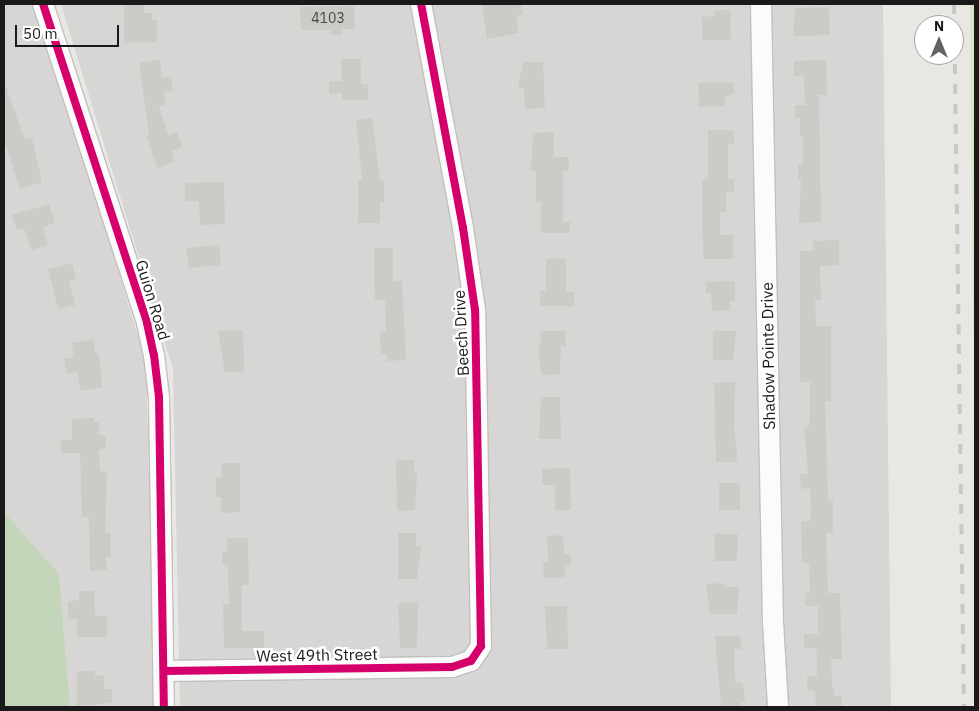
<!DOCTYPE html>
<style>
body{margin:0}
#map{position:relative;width:979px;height:711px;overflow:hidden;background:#e8e7e3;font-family:"IBM Plex Sans",sans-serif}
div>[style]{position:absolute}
.residential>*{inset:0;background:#d7d6d4}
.grass>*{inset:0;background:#d4e5c3}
.forest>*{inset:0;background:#c3d6ba}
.building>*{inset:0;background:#cccbc8}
.roads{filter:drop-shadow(1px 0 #c1c0bf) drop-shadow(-1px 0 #c1c0bf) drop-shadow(0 1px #c1c0bf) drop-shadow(0 -1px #c1c0bf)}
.minor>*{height:20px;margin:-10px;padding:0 10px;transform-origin:10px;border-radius:10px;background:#fcfbfb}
.rail>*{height:4px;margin-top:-2px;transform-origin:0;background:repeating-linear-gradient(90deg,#c9c8c8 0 10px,transparent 0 20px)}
.cycleway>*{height:8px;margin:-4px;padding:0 4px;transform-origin:4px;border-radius:4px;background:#d6006c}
span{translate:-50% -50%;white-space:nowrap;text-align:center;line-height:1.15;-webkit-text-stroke:5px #fff;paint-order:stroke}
.number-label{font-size:14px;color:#464646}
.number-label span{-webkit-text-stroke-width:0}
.street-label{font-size:16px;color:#1a1a1a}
.frame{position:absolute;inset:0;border:5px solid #1a1a1a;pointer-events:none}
.north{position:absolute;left:914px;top:15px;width:50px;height:50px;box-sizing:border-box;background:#fff;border:1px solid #a3a3a3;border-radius:50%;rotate:0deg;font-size:14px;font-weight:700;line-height:20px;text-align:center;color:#1a1a1a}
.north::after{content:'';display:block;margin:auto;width:18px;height:22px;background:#626260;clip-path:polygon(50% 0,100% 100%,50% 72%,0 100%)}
.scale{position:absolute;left:15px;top:25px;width:104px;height:22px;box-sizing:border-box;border:2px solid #1a1a1a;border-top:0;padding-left:6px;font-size:15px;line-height:18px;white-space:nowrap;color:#1a1a1a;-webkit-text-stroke:4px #fff;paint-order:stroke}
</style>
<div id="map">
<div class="residential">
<div style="clip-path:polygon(4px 4px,37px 4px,146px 362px,155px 707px,70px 707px,59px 575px,4px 512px)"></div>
<div style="clip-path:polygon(61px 4px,883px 4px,891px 707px,180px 707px,173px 369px)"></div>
</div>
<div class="grass">
<div style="clip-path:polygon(970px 4px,975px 4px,975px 546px,975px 530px)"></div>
</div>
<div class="forest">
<div style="clip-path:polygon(4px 512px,59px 574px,70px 707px,4px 707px)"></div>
</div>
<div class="building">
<div style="clip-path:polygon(124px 4px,144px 4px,144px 13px,152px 13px,152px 20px,157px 20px,157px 42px,124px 43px)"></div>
<div style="clip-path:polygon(482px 4px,521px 4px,523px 14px,516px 16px,519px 33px,487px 39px)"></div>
<div style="clip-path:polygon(354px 6px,355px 29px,342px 29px,343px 35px,331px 35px,331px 30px,301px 30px,300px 7px)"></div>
<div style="clip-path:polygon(829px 7px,830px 35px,793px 36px,795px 8px)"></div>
<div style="clip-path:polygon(714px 10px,730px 10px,731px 40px,702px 40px,702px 17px,714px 16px)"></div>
<div style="clip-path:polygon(341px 59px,361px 59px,361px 84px,368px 84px,368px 100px,342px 100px,342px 93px,329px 94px,329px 81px,342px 81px)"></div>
<div style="clip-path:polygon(160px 60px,162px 78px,171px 77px,173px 91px,164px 92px,166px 105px,159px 106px,168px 135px,177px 132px,182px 147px,172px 151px,175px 162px,157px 168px,147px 136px,149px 135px,139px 63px)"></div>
<div style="clip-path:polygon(826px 60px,827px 95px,819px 95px,821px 222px,799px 223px,801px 179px,798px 179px,798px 164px,803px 164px,803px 136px,800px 136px,800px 118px,795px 118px,795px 105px,805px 105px,804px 76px,794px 76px,794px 61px)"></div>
<div style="clip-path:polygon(523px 62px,543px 62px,545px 108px,525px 109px,524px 88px,518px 88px)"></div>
<div style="clip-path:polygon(4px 81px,25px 140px,32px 138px,42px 182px,20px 189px,4px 138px)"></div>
<div style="clip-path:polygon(734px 82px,734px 94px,725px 97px,725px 106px,699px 107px,698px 83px)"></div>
<div style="clip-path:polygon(372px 118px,380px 180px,384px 180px,384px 202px,380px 202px,380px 223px,358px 223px,358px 180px,362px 180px,356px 120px)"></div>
<div style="clip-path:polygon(708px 130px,734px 130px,734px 144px,728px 144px,728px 179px,734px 179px,734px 192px,726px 192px,726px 212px,720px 212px,720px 235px,733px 235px,733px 259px,703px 259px,702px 179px,708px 179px)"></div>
<div style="clip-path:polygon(554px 132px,554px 157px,569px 157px,569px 171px,563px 171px,563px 222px,570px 222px,570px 233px,541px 233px,541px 202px,536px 203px,536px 171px,531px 171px,533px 133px)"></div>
<div style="clip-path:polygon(224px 182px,225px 224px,200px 225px,199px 201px,185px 201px,185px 183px)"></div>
<div style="clip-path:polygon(49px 204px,55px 223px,43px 227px,48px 245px,31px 250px,24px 228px,17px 230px,12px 215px)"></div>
<div style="clip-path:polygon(839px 240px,839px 265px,820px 266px,821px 300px,815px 300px,816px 326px,831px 326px,831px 401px,825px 401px,828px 500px,833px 500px,833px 533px,826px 533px,828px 593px,840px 593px,842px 659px,831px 659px,832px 684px,835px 696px,842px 696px,842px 707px,816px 707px,815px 691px,807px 691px,807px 677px,817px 676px,817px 651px,814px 648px,804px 648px,804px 634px,818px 634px,818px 606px,805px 606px,806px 593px,810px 593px,809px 564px,802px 562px,801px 521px,810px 521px,811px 514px,810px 488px,801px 489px,800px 474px,808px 474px,804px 428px,808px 428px,810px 417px,810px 382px,800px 382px,800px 251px,813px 251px,813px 241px)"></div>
<div style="clip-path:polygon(219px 245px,221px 265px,189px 268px,186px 248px)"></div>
<div style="clip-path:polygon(374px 248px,393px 248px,393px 281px,402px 281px,406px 360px,387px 361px,387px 354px,381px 354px,380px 331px,386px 331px,385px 300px,375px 300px)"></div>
<div style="clip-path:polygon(566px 258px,566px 292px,574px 292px,574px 306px,540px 306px,540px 291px,546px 290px,546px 259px)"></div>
<div style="clip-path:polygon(72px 263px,76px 279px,69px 281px,75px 305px,58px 309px,48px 269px)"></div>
<div style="clip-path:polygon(735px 281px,735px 301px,730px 301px,730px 310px,712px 311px,711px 293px,706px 293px,706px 282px)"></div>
<div style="clip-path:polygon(243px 330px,244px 372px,225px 372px,218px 331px)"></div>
<div style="clip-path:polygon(540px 331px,565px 331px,566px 346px,561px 346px,560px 374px,541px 375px,538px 345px,541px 345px)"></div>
<div style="clip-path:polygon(713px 331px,736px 331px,733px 360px,713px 360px)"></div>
<div style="clip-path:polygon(93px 339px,95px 353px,99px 353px,102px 387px,81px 391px,77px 372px,67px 374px,64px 359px,74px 357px,72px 343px)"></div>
<div style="clip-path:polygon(735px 382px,734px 429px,738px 462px,716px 462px,714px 383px)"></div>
<div style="clip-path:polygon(541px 397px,560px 397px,561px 439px,539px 439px)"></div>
<div style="clip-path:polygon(94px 418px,94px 422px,99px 422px,99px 435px,106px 435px,106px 449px,99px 449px,100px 471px,107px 471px,105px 533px,110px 533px,111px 557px,106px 557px,107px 570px,90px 571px,89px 517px,82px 517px,80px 453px,61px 453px,61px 440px,72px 440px,72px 419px)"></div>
<div style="clip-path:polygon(396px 460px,414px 460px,414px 473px,417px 473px,415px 510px,397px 511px)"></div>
<div style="clip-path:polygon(221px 463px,240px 463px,240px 512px,221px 513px,221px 497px,216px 497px,216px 477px,222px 477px)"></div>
<div style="clip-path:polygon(570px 468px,571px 510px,555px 511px,555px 485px,542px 485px,542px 469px)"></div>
<div style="clip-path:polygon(719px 483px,740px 483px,740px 510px,719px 510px)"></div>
<div style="clip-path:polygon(398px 533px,416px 533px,416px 546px,421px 546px,417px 579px,398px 579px)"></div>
<div style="clip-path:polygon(714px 534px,738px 534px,737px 561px,715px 561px)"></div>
<div style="clip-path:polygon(563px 535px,564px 555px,570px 554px,571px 565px,565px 565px,565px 577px,544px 578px,543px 563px,548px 562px,547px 536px)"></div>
<div style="clip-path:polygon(227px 538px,248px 538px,249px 585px,242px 585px,242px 631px,264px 631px,264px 648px,224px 648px,223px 604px,229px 604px,228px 569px,227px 565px,222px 565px,222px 551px,227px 551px)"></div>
<div style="clip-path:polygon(724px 583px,724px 587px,739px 587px,737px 614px,710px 614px,706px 584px)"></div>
<div style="clip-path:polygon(79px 591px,94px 591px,95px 616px,107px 616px,107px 637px,77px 637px,77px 619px,68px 619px,68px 602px,79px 599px)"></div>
<div style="clip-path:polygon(418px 602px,417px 648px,400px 648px,398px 603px)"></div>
<div style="clip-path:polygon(545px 606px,567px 606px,568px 649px,547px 649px)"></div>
<div style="clip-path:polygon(715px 636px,740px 636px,741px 649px,734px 649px,735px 683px,743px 683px,745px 702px,741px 702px,742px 707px,721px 707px)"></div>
<div style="clip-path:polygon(77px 671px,95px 671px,95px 676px,104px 675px,104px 689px,112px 689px,112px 703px,77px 706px)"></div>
</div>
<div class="roads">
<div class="minor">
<div style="left:43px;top:4px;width:336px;rotate:71.9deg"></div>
<div style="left:147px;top:323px;width:33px;rotate:78deg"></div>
<div style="left:154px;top:355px;width:42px;rotate:83.2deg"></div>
<div style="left:159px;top:397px;width:310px;rotate:89.1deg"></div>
<div style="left:761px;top:4px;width:618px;rotate:88.89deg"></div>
<div style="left:773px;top:622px;width:85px;rotate:86.6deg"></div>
<div style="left:164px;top:671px;width:288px;rotate:-0.8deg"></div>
<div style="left:452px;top:667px;width:20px;rotate:-18deg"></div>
<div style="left:471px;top:661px;width:18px;rotate:-56deg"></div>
<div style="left:481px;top:646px;width:336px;rotate:-91deg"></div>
<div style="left:475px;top:310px;width:83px;rotate:-98.3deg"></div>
<div style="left:463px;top:228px;width:228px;rotate:-100.6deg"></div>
</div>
</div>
<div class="rail">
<div style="left:954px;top:4px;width:703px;rotate:89.19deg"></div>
</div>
<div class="cycleway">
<div style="left:43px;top:4px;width:336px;rotate:71.9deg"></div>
<div style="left:147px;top:323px;width:33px;rotate:78deg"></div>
<div style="left:154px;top:355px;width:42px;rotate:83.2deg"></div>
<div style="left:159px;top:397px;width:310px;rotate:89.1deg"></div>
<div style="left:164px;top:671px;width:288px;rotate:-0.8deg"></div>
<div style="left:452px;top:667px;width:20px;rotate:-18deg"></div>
<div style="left:471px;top:661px;width:18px;rotate:-56deg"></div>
<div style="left:481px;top:646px;width:336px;rotate:-91deg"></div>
<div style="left:475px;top:310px;width:83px;rotate:-98.3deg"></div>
<div style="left:463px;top:228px;width:228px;rotate:-100.6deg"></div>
</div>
<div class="number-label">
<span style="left:328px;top:18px">4103</span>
</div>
<div class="street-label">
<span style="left:153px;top:300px;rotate:73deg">Guion Road</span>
<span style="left:461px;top:333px;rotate:-93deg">Beech Drive</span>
<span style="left:768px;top:356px;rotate:-91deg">Shadow Pointe Drive</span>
<span style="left:317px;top:655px;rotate:-1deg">West 49th Street</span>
</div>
<div class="frame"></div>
<div class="north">N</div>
<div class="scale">50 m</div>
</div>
